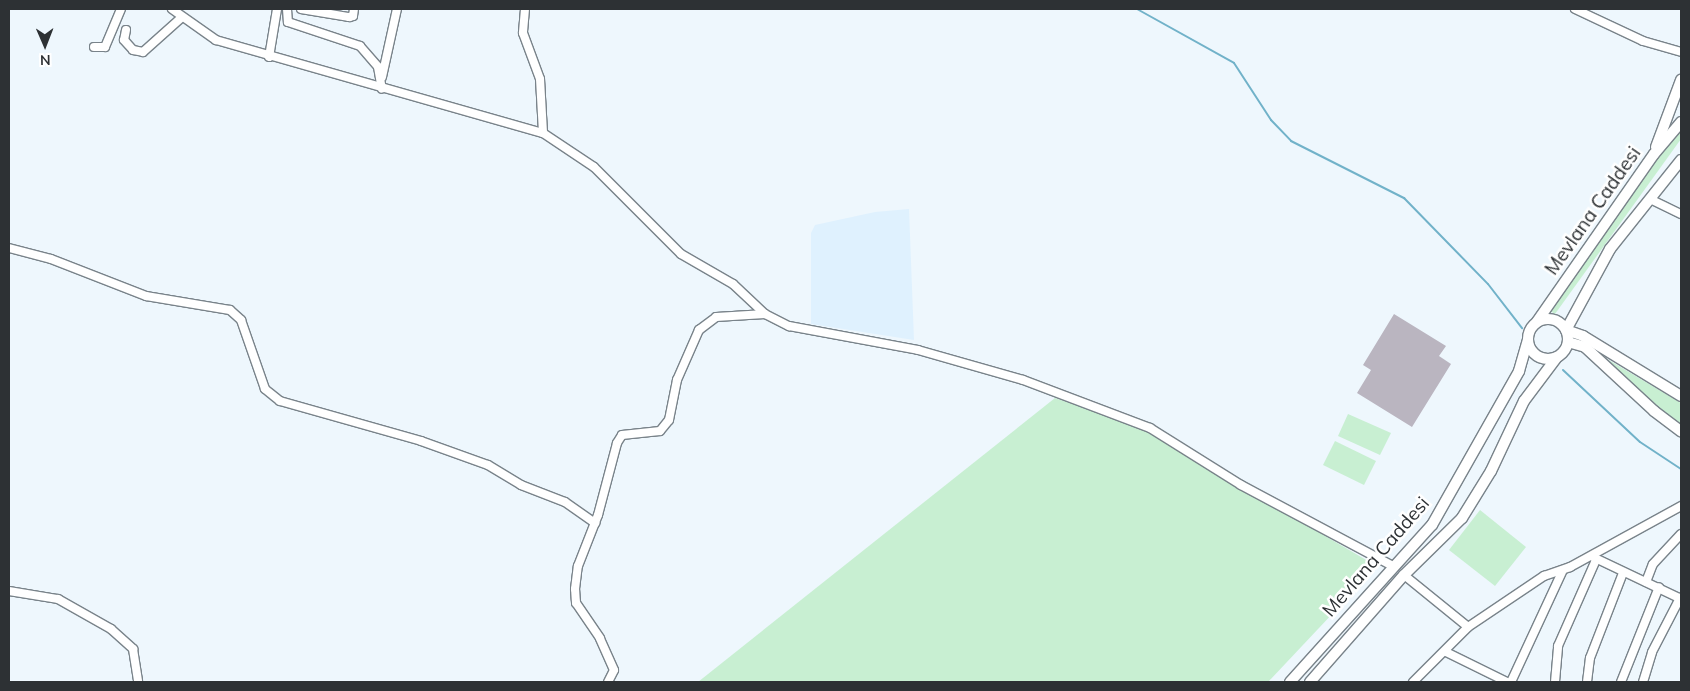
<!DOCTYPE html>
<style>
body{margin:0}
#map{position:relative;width:1690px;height:691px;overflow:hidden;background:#eef7fd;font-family:Mulish,sans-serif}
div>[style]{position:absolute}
.built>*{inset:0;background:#dff1fe}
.green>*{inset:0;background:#c8efd2}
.stream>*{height:2px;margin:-1px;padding:0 1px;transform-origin:1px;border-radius:1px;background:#71b2c9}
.building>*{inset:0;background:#bab5c0}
.roads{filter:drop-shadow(1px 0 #79838a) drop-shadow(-1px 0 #79838a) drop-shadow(0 1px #79838a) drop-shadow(0 -1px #79838a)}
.minor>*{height:8px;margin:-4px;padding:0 4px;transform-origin:4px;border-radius:4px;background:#fff}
.major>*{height:10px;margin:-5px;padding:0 5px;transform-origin:5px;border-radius:5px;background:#fff}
.major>.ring{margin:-5px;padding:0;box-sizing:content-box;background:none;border:10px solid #fff;border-radius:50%}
span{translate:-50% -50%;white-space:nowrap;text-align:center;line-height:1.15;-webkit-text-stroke:5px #fff;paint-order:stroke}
.street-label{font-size:19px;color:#2d3134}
.frame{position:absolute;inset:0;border:10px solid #2d3134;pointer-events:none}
.north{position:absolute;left:20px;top:20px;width:50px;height:50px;-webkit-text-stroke:4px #fff;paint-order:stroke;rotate:179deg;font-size:14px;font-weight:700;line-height:20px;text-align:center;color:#2d3134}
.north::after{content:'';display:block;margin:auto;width:18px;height:22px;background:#2d3134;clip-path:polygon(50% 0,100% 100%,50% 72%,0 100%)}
</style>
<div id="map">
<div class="built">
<div style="clip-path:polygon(909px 209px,914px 340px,811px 324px,811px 233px,815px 225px,875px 212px)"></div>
</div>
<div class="green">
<div style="clip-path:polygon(1681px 126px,1681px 139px,1555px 314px,1550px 311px)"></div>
<div style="clip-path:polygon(1607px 359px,1681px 403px,1681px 426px,1609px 365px)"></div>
<div style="clip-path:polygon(1055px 398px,1135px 425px,1368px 561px,1367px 577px,1268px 682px,698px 682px)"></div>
<div style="clip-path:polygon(1348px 414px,1391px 433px,1380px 455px,1338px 436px)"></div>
<div style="clip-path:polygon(1335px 441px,1376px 461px,1364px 485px,1323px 465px)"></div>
<div style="clip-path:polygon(1480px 510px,1526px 547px,1495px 586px,1449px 550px)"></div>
</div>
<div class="stream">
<div style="left:1137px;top:9px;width:111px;rotate:29.1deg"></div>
<div style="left:1234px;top:63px;width:68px;rotate:57deg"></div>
<div style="left:1271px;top:120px;width:29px;rotate:46deg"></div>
<div style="left:1291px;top:141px;width:127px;rotate:26.8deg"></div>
<div style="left:1404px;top:198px;width:120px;rotate:45.7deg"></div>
<div style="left:1488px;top:284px;width:56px;rotate:52.3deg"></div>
<div style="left:1563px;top:370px;width:105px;rotate:43.1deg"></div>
<div style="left:1640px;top:442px;width:49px;rotate:33.4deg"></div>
</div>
<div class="building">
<div style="clip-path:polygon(1394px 314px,1446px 346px,1439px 356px,1451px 364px,1412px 427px,1357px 393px,1371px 370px,1363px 365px)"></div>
</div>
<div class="roads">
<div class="minor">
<div style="left:172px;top:9px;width:54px;rotate:35.2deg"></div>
<div style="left:216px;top:40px;width:340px;rotate:15.9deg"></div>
<div style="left:543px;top:133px;width:61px;rotate:33.7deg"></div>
<div style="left:594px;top:167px;width:123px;rotate:45deg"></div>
<div style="left:681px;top:254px;width:60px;rotate:30deg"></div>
<div style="left:733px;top:284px;width:44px;rotate:43.2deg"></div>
<div style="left:765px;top:314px;width:27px;rotate:27deg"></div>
<div style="left:789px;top:326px;width:131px;rotate:10.5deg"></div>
<div style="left:918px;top:350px;width:109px;rotate:15.9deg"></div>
<div style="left:1023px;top:380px;width:136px;rotate:20.7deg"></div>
<div style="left:1150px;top:428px;width:107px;rotate:32.1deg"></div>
<div style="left:1241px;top:485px;width:172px;rotate:28.1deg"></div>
<div style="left:287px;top:9px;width:13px;rotate:86deg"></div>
<div style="left:288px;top:22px;width:76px;rotate:18.4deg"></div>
<div style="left:360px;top:46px;width:28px;rotate:49deg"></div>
<div style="left:378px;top:67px;width:22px;rotate:80deg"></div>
<div style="left:301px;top:9px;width:49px;rotate:9.5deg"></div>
<div style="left:349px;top:17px;width:4px;rotate:-14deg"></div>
<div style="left:353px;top:16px;width:7px;rotate:-82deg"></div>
<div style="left:525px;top:9px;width:24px;rotate:95deg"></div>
<div style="left:523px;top:33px;width:49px;rotate:69.7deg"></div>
<div style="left:540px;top:79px;width:54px;rotate:86.8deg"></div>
<div style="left:1575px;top:9px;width:75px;rotate:25.2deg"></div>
<div style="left:1643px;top:41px;width:40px;rotate:16deg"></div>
<div style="left:126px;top:30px;width:10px;rotate:101deg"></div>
<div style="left:124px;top:40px;width:13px;rotate:48deg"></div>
<div style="left:133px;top:50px;width:10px;rotate:11deg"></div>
<div style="left:143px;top:52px;width:51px;rotate:-41.8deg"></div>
<div style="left:94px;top:47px;width:11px"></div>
<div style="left:105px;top:47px;width:41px;rotate:-67.2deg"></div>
<div style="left:269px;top:57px;width:49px;rotate:-80.5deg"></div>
<div style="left:382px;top:77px;width:70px;rotate:-77.6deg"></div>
<div style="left:1652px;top:200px;width:32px;rotate:26deg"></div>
<div style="left:9px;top:248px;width:43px;rotate:14.7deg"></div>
<div style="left:51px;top:259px;width:102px;rotate:21.3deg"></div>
<div style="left:146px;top:296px;width:85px;rotate:9.5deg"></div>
<div style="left:230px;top:310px;width:15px;rotate:42deg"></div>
<div style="left:241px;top:320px;width:73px;rotate:70.8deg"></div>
<div style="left:265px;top:389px;width:19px;rotate:39deg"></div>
<div style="left:280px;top:401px;width:147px;rotate:15.8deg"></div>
<div style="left:421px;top:441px;width:71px;rotate:19.7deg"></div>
<div style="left:488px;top:465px;width:39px;rotate:31deg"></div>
<div style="left:521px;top:485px;width:47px;rotate:21.1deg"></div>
<div style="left:565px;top:502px;width:37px;rotate:35deg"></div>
<div style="left:1593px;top:557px;width:98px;rotate:25.5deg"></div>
<div style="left:1404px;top:575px;width:82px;rotate:39.1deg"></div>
<div style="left:1646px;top:582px;width:19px;rotate:-69deg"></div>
<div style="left:1653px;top:564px;width:41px;rotate:-47deg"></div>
<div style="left:9px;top:591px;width:50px;rotate:9.3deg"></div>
<div style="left:58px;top:599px;width:61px;rotate:29.5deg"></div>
<div style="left:111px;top:629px;width:30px;rotate:42deg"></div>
<div style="left:133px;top:649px;width:33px;rotate:81deg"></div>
<div style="left:1446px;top:652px;width:68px;rotate:26.2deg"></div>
<div style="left:608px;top:682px;width:13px;rotate:-63deg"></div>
<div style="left:614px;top:670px;width:35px;rotate:-114deg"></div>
<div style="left:600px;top:638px;width:42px;rotate:-124.4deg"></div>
<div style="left:576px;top:603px;width:14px;rotate:-94deg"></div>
<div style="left:575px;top:589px;width:23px;rotate:-83deg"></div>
<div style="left:578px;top:566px;width:55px;rotate:-68.6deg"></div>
<div style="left:598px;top:515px;width:74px;rotate:-75.2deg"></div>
<div style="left:617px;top:443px;width:9px;rotate:-58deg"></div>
<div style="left:622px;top:435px;width:38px;rotate:-6deg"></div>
<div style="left:660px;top:431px;width:14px;rotate:-51deg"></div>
<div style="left:669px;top:420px;width:41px;rotate:-78.7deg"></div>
<div style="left:677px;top:380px;width:55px;rotate:-66.3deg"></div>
<div style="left:699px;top:330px;width:21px;rotate:-37deg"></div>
<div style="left:716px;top:317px;width:49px;rotate:-3.5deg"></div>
<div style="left:1413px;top:682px;width:78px;rotate:-45deg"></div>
<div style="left:1468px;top:627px;width:92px;rotate:-33.9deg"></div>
<div style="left:1544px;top:576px;width:28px;rotate:-19deg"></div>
<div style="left:1570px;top:567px;width:127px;rotate:-28.8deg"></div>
<div style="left:1511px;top:682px;width:123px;rotate:-65.1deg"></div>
<div style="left:1555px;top:682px;width:36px;rotate:-85deg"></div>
<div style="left:1558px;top:646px;width:94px;rotate:-66.2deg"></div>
<div style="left:1587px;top:682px;width:24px;rotate:-83deg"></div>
<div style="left:1590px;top:658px;width:91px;rotate:-68.8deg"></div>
<div style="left:1621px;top:682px;width:102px;rotate:-68.2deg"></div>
<div style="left:1643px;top:682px;width:31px;rotate:-73deg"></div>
<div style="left:1652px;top:652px;width:61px;rotate:-62.6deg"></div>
</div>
<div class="major">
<div style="left:1656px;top:147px;width:72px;rotate:-69.5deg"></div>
<div style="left:1681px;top:160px;width:114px;rotate:128.6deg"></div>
<div style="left:1610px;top:249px;width:92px;rotate:118.5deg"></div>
<div style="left:1566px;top:330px;width:18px;rotate:19deg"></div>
<div style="left:1583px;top:336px;width:115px;rotate:31.5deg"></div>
<div class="ring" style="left:1528px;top:319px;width:30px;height:30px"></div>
<div style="left:1536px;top:323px;width:206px;rotate:-55.1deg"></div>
<div style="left:1654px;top:154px;width:42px;rotate:-49.8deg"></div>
<div style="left:1568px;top:342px;width:18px;rotate:16deg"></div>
<div style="left:1585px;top:347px;width:94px;rotate:42.8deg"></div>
<div style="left:1654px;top:411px;width:34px;rotate:37deg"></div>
<div style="left:1290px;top:682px;width:212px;rotate:-47.9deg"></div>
<div style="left:1432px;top:525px;width:177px;rotate:-60.5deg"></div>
<div style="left:1519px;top:371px;width:32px;rotate:-74deg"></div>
<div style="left:1310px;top:682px;width:142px;rotate:-48.7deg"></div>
<div style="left:1404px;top:575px;width:81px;rotate:-44.5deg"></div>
<div style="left:1462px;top:518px;width:55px;rotate:-58.3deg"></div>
<div style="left:1491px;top:471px;width:77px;rotate:-64.8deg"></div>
<div style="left:1524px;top:401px;width:55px;rotate:-53.1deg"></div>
</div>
</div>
<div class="street-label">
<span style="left:1593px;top:211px;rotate:-55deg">Mevlana Caddesi</span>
<span style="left:1376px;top:557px;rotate:-49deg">Mevlana Caddesi</span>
</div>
<div class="frame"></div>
<div class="north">N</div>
</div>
